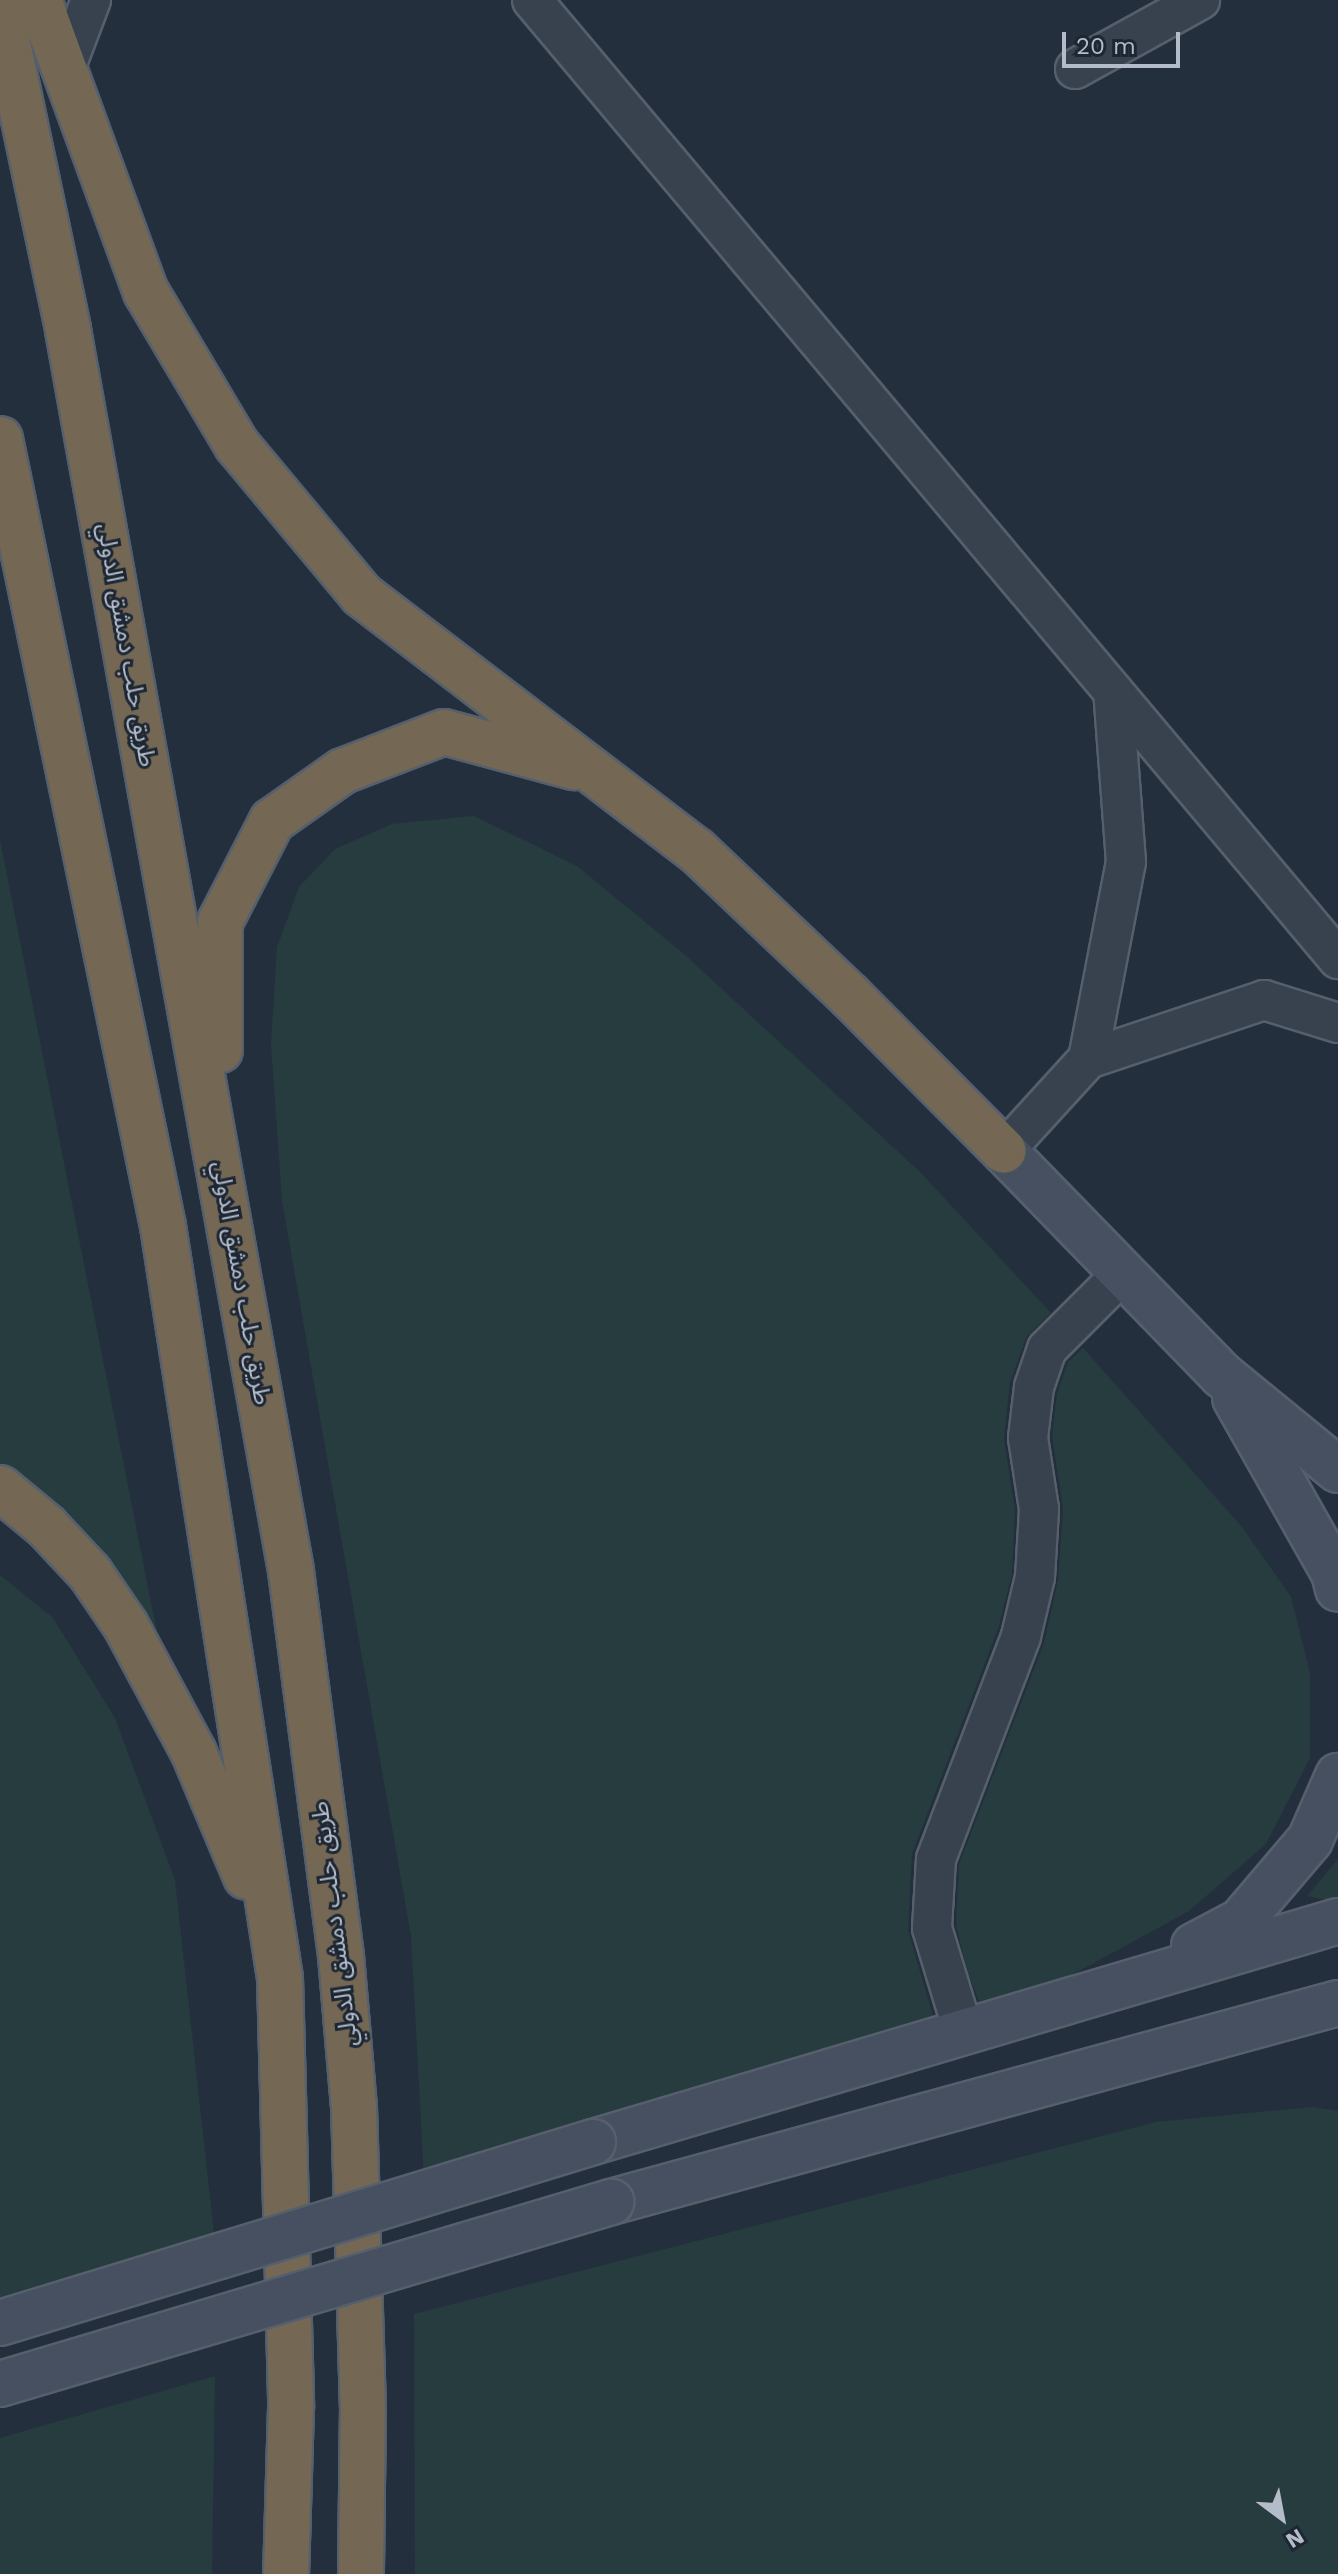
<!DOCTYPE html>
<meta charset="utf-8">
<style>
body{margin:0}
#map{position:relative;width:1338px;height:2574px;overflow:hidden;background:#242f3e;font-family:"Work Sans","Noto Sans Arabic",sans-serif}
div>[style]{position:absolute}
.green>*{inset:0;background:#263c3f}
.roads{filter:drop-shadow(2px 0 #565f6c) drop-shadow(-2px 0 #565f6c) drop-shadow(0 2px #565f6c) drop-shadow(0 -2px #565f6c)}
.minor>*{height:38px;margin:-19px;padding:0 19px;transform-origin:19px;border-radius:19px;background:#38414e}
.secondary>*{height:44px;margin:-22px;padding:0 22px;transform-origin:22px;border-radius:22px;background:#465061}
.motorway>*{height:44px;margin:-22px;padding:0 22px;transform-origin:22px;border-radius:22px;background:#746855}
.bridges{filter:drop-shadow(2px 0 #565f6c) drop-shadow(-2px 0 #565f6c) drop-shadow(0 2px #565f6c) drop-shadow(0 -2px #565f6c)}
.secondary-bridge>*{height:44px;margin:-22px;padding:0 22px;transform-origin:22px;border-radius:22px;background:#465061}
span{translate:-50% -50%;white-space:nowrap;text-align:center;line-height:1.15;-webkit-text-stroke:6px #1d2633;paint-order:stroke}
.street-label{font-size:24px;color:#b4bcc9}
.north{position:absolute;left:1242px;top:2478px;width:80px;height:80px;-webkit-text-stroke:6px #1d2633;paint-order:stroke;rotate:148deg;font-size:22px;font-weight:700;line-height:32px;text-align:center;color:#b4bcc9}
.north::after{content:'';display:block;margin:auto;width:28px;height:36px;background:#b4bcc9;clip-path:polygon(50% 0,100% 100%,50% 72%,0 100%)}
.scale{position:absolute;left:1062px;top:32px;width:118px;height:36px;box-sizing:border-box;border:4px solid #b4bcc9;border-top:0;padding-left:10px;font-size:24px;line-height:28px;white-space:nowrap;color:#b4bcc9;-webkit-text-stroke:6px #1d2633;paint-order:stroke}
</style>
<div id="map">
<div class="green">
<div style="clip-path:polygon(474px 816px,577px 866px,684px 954px,921px 1173px,1051px 1313px,1027px 1336px,1010px 1382px,1004px 1439px,1015px 1510px,1012px 1574px,998px 1629px,912px 1854px,908px 1930px,934px 2019px,424px 2179px,411px 1936px,282px 1201px,271px 1044px,277px 947px,299px 887px,335px 849px,392px 824px)"></div>
<div style="clip-path:polygon(0 840px,168px 1688px,0 1496px)"></div>
<div style="clip-path:polygon(1083px 1348px,1242px 1527px,1291px 1597px,1310px 1673px,1310px 1758px,1266px 1844px,1189px 1911px,1072px 1975px,980px 2004px,968px 1973px,956px 1925px,959px 1864px,1044px 1643px,1058px 1580px,1063px 1508px,1052px 1437px,1057px 1393px,1068px 1362px)"></div>
<div style="clip-path:polygon(0 1575px,53px 1618px,115px 1718px,175px 1880px,215px 2242px,0 2304px)"></div>
<div style="clip-path:polygon(1338px 1859px,1338px 1897px,1326px 1900px,1307px 1896px)"></div>
<div style="clip-path:polygon(1312px 2107px,1338px 2111px,1338px 2574px,415px 2574px,414px 2314px,1156px 2122px)"></div>
<div style="clip-path:polygon(215px 2376px,212px 2574px,0 2574px,0 2438px)"></div>
</div>
<div class="roads">
<div class="minor">
<div style="left:532px;top:0;width:1253px;rotate:49.95deg"></div>
<div style="left:66px;top:66px;width:71px;rotate:-69.3deg"></div>
<div style="left:1075px;top:69px;width:143px;rotate:-28.9deg"></div>
<div style="left:1088px;top:1059px;width:186px;rotate:-18.5deg"></div>
<div style="left:1264px;top:1000px;width:77px;rotate:17.3deg"></div>
<div style="left:1004px;top:1151px;width:125px;rotate:-47.6deg"></div>
<div style="left:1088px;top:1059px;width:201px;rotate:-79.1deg"></div>
<div style="left:1126px;top:862px;width:171px;rotate:-94.3deg"></div>
<div style="left:964px;top:2034px;width:111px;rotate:-106.8deg"></div>
<div style="left:932px;top:1928px;width:69px;rotate:-86.7deg"></div>
<div style="left:936px;top:1859px;width:239px;rotate:-69.1deg"></div>
<div style="left:1021px;top:1636px;width:61px;rotate:-76.7deg"></div>
<div style="left:1035px;top:1577px;width:68px;rotate:-86.6deg"></div>
<div style="left:1039px;top:1509px;width:72px;rotate:-98.8deg"></div>
<div style="left:1028px;top:1438px;width:51px;rotate:-83.3deg"></div>
<div style="left:1034px;top:1387px;width:40px;rotate:-71.1deg"></div>
<div style="left:1047px;top:1349px;width:107px;rotate:-45deg"></div>
</div>
<div class="secondary">
<div style="left:1004px;top:1151px;width:313px;rotate:45.8deg"></div>
<div style="left:1222px;top:1375px;width:150px;rotate:39.3deg"></div>
<div style="left:1235px;top:1398px;width:201px;rotate:60.5deg"></div>
<div style="left:1334px;top:1573px;width:16px;rotate:76deg"></div>
<div style="left:1194px;top:1946px;width:53px;rotate:-28deg"></div>
<div style="left:1241px;top:1921px;width:106px;rotate:-49.6deg"></div>
<div style="left:1310px;top:1840px;width:70px;rotate:-66.4deg"></div>
<div style="left:593px;top:2142px;width:777px;rotate:-16.52deg"></div>
<div style="left:611px;top:2202px;width:754px;rotate:-15.31deg"></div>
</div>
<div class="motorway">
<div style="left:39px;top:0;width:311px;rotate:69.9deg"></div>
<div style="left:146px;top:292px;width:178px;rotate:59.3deg"></div>
<div style="left:237px;top:445px;width:195px;rotate:50.2deg"></div>
<div style="left:362px;top:595px;width:420px;rotate:37.4deg"></div>
<div style="left:696px;top:850px;width:212px;rotate:43.5deg"></div>
<div style="left:850px;top:996px;width:218px;rotate:45.2deg"></div>
<div style="left:0;top:6px;width:331px;rotate:78.1deg"></div>
<div style="left:68px;top:330px;width:1261px;rotate:79.81deg"></div>
<div style="left:291px;top:1571px;width:388px;rotate:82.6deg"></div>
<div style="left:341px;top:1956px;width:152px;rotate:85.1deg"></div>
<div style="left:354px;top:2107px;width:300px;rotate:88.3deg"></div>
<div style="left:363px;top:2407px;width:167px;rotate:90.7deg"></div>
<div style="left:0;top:439px;width:804px;rotate:78.3deg"></div>
<div style="left:163px;top:1226px;width:761px;rotate:81.16deg"></div>
<div style="left:280px;top:1978px;width:430px;rotate:88.5deg"></div>
<div style="left:291px;top:2408px;width:166px;rotate:91.7deg"></div>
<div style="left:220px;top:1050px;width:128px;rotate:-90deg"></div>
<div style="left:220px;top:922px;width:114px;rotate:-62.8deg"></div>
<div style="left:272px;top:821px;width:87px;rotate:-35.2deg"></div>
<div style="left:343px;top:771px;width:108px;rotate:-21.1deg"></div>
<div style="left:444px;top:732px;width:135px;rotate:15.1deg"></div>
<div style="left:0;top:1488px;width:60px;rotate:39.6deg"></div>
<div style="left:46px;top:1526px;width:64px;rotate:46.9deg"></div>
<div style="left:90px;top:1573px;width:64px;rotate:55.8deg"></div>
<div style="left:126px;top:1626px;width:144px;rotate:61.8deg"></div>
<div style="left:194px;top:1753px;width:134px;rotate:67.2deg"></div>
</div>
</div>
<div class="bridges">
<div class="secondary-bridge">
<div style="left:0;top:2323px;width:620px;rotate:-16.97deg"></div>
<div style="left:0;top:2384px;width:638px;rotate:-16.59deg"></div>
</div>
</div>
<div class="street-label">
<span style="left:126px;top:645px;rotate:80deg">طريق حلب دمشق الدولي</span>
<span style="left:241px;top:1283px;rotate:80deg">طريق حلب دمشق الدولي</span>
<span style="left:335px;top:1924px;rotate:-97deg">طريق حلب دمشق الدولي</span>
</div>
<div class="north">N</div>
<div class="scale">20 m</div>
</div>
